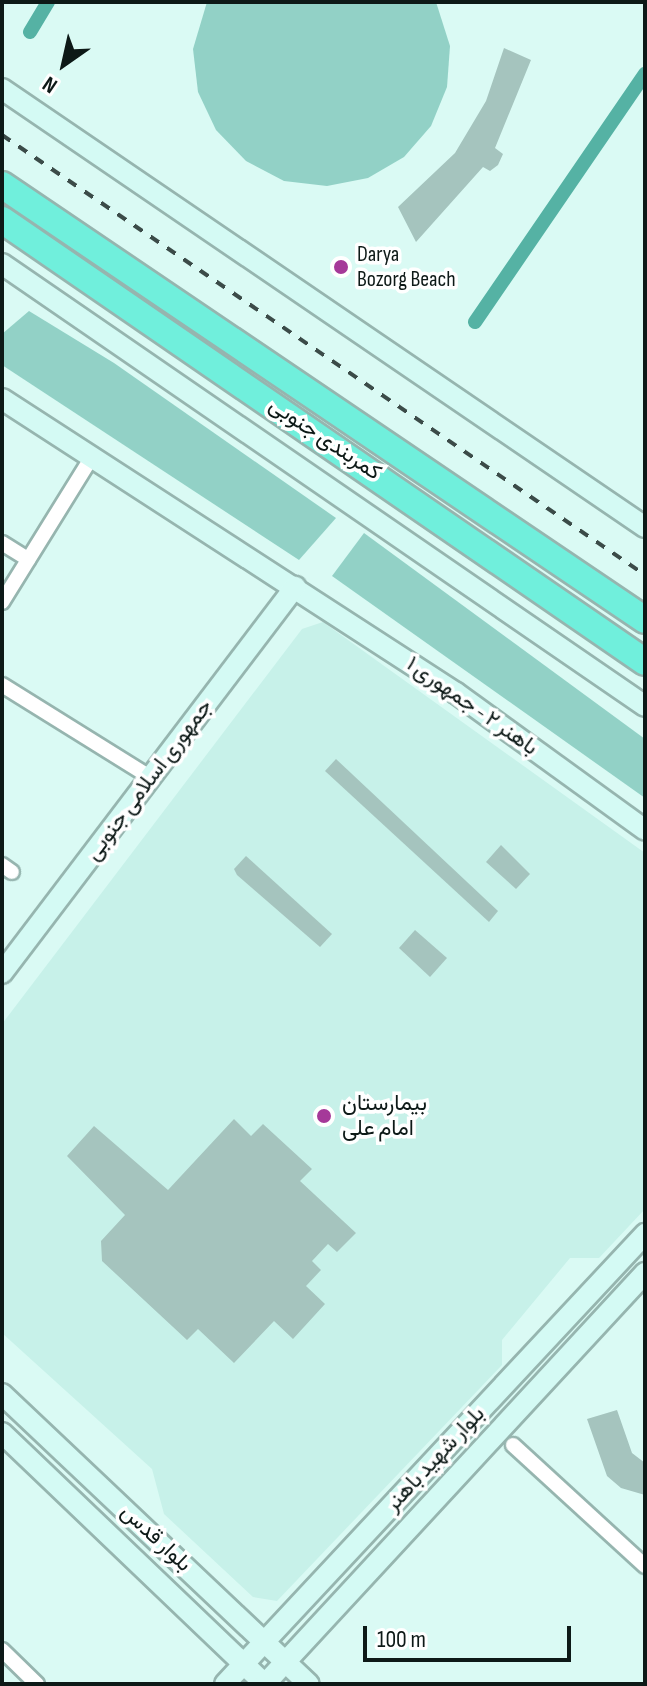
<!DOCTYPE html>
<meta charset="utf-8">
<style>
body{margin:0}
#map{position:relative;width:647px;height:1686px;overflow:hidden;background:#dafaf4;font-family:"Sofia Sans Condensed",Vazirmatn,sans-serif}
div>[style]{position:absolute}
.built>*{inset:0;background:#c7f1e9}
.green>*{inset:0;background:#92d1c6}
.canal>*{height:14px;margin:-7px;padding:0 7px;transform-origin:7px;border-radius:7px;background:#55b2a4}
.building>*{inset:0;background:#a5c4be}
.roads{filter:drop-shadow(2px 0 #96b5af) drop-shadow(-2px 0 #96b5af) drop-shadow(0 2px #96b5af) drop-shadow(0 -2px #96b5af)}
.street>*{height:14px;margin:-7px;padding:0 7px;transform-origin:7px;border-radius:7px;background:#fff}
.secondary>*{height:20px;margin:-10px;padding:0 10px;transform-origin:10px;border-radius:10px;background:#d4faf4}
.highway>*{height:26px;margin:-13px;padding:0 13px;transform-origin:13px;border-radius:13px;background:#70efdc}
.rail>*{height:4px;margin-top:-2px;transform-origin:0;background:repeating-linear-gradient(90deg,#3b4b48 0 10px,transparent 0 20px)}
.dots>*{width:22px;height:22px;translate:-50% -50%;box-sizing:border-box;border:4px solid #fff;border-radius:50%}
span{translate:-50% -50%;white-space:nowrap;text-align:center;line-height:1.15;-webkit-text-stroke:7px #fff;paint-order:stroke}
.poi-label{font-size:22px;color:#0d1917}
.left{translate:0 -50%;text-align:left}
.street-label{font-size:22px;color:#0d1917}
.frame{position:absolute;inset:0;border:4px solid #0d1917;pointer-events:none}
.north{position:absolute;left:24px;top:24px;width:80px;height:80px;-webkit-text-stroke:6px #fff;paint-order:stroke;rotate:214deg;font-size:22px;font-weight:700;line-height:32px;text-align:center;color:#0d1917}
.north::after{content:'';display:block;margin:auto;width:28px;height:36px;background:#0d1917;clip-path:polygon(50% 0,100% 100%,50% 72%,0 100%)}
.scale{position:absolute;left:363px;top:1626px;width:208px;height:36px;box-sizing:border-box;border:4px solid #0d1917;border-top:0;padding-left:10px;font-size:24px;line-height:28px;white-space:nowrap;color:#0d1917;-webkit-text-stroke:6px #fff;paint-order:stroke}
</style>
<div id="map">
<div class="built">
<div style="clip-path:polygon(323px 622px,645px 853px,645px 1209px,599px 1258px,570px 1258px,502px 1340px,502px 1365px,277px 1601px,253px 1597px,164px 1514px,152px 1469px,2px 1333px,2px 1024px,302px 629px)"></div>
</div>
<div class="green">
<div style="clip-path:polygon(207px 2px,436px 2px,450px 46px,447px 87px,431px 126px,404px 157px,368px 178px,327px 186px,284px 181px,246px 161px,216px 130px,198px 92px,193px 49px)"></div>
<div style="clip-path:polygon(29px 311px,114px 363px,336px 518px,299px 560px,2px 365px,2px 334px)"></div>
<div style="clip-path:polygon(364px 533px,645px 739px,645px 798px,332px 576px)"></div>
</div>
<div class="canal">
<div style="left:30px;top:32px;width:35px;rotate:-59deg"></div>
<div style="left:475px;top:322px;width:301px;rotate:-55.6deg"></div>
</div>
<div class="building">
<div style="clip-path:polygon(504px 48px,531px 60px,495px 148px,503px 154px,498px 165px,490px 171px,483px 167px,416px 242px,398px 207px,455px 153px,486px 101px)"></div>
<div style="clip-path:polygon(336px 759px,498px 911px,489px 922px,325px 771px)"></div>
<div style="clip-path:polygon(501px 845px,530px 874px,516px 889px,486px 862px)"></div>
<div style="clip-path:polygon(246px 856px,332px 934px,320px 947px,237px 875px,234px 869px)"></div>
<div style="clip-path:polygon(415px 930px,447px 958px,430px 977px,399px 948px)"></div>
<div style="clip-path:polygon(234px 1119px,251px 1136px,263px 1124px,312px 1169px,300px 1181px,356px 1233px,337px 1252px,328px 1244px,312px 1261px,321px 1270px,306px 1286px,325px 1304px,293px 1339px,274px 1321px,234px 1363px,198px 1329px,187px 1340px,102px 1261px,101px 1241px,125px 1215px,67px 1156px,94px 1126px,168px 1190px)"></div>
<div style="clip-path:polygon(617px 1410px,632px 1453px,645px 1463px,645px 1495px,621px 1488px,607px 1476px,587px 1419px)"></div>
</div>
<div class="roads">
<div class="street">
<div style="left:2px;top:543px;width:31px;rotate:32deg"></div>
<div style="left:2px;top:602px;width:171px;rotate:-58.2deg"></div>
<div style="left:2px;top:685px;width:174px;rotate:31.9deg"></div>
<div style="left:2px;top:865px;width:12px;rotate:35deg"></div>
<div style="left:513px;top:1445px;width:179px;rotate:42.5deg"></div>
<div style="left:2px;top:1650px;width:49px;rotate:44.2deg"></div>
</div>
<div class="secondary">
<div style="left:2px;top:89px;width:778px;rotate:34.26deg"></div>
<div style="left:2px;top:264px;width:780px;rotate:34.5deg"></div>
<div style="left:2px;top:399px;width:541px;rotate:32.93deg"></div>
<div style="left:456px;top:693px;width:233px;rotate:35.9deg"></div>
<div style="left:2px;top:973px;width:485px;rotate:-52.8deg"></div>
<div style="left:2px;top:1394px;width:422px;rotate:43.4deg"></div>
<div style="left:2px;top:1433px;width:364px;rotate:43.7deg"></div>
<div style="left:265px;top:1684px;width:560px;rotate:-47.24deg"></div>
<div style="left:225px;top:1684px;width:616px;rotate:-46.97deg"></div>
</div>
<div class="highway">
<div style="left:2px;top:185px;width:776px;rotate:34.08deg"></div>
<div style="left:2px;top:220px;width:780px;rotate:34.5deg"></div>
</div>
</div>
<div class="rail">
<div style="left:2px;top:135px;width:779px;rotate:34.38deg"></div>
</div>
<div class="dots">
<div style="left:341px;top:267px;background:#a53999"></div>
<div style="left:324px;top:1116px;background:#a53999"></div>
</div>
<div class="poi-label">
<span class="left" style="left:357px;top:267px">Darya<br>Bozorg Beach</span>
<span class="left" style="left:342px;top:1116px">بیمارستان<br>امام علی</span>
</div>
<div class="street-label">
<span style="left:325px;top:439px;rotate:34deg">کمربندی جنوبی</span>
<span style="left:472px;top:706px;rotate:35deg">باهنر ۲ - جمهوری ۱</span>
<span style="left:149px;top:780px;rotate:-53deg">جمهوری اسلامی جنوبی</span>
<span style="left:435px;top:1459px;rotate:-47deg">بلوار شهید باهنر</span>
<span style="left:156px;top:1538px;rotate:43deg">بلوار قدس</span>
</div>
<div class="frame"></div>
<div class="north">N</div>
<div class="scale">100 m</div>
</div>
